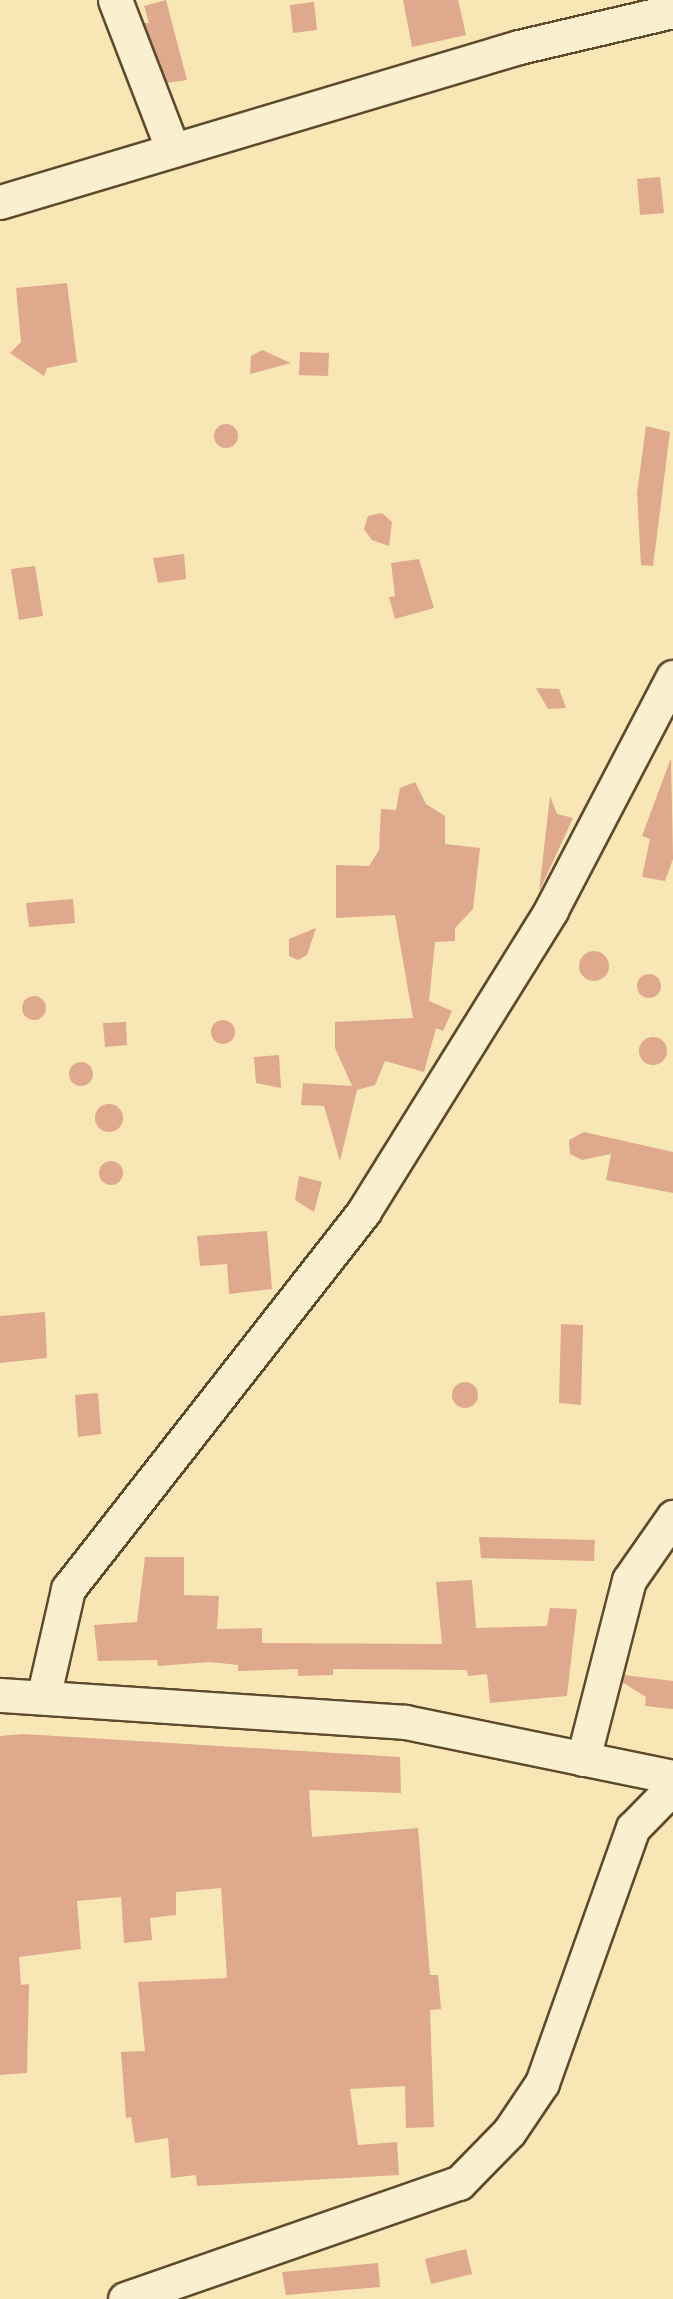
<!DOCTYPE html>
<style>
body{margin:0}
#map{position:relative;width:673px;height:2299px;overflow:hidden;background:#f8e6b5;font-family:"Sorts Mill Goudy",serif}
div>[style]{position:absolute}
.building>*{inset:0;background:#dea98d}
.round{border-radius:50%}
.roads{filter:drop-shadow(2px 0 #5e4a2d) drop-shadow(-2px 0 #5e4a2d) drop-shadow(0 2px #5e4a2d) drop-shadow(0 -2px #5e4a2d)}
.minor>*{height:33px;margin:-16.5px;padding:0 16.5px;transform-origin:16.5px;border-radius:16.5px;background:#faefcf}
span{translate:-50% -50%;white-space:nowrap;text-align:center;line-height:1.15;-webkit-text-stroke:6px #faefcf;paint-order:stroke}
</style>
<div id="map">
<div class="building">
<div style="clip-path:polygon(166px 0,187px 80px,167px 83px,144px 23px,149px 23px,144px 6px)"></div>
<div style="clip-path:polygon(403px 0,458px 0,466px 35px,412px 47px)"></div>
<div style="clip-path:polygon(314px 2px,317px 30px,293px 33px,290px 5px)"></div>
<div style="clip-path:polygon(660px 177px,664px 213px,640px 215px,637px 179px)"></div>
<div style="clip-path:polygon(67px 283px,77px 362px,47px 368px,44px 376px,10px 353px,21px 342px,16px 288px)"></div>
<div style="clip-path:polygon(262px 350px,291px 363px,250px 374px,251px 356px)"></div>
<div style="clip-path:polygon(300px 352px,329px 353px,328px 376px,299px 375px)"></div>
<div class="round" style="left:214px;top:424px;width:24px;height:24px"></div>
<div style="clip-path:polygon(646px 426px,670px 432px,653px 566px,641px 565px,637px 493px)"></div>
<div style="clip-path:polygon(382px 513px,392px 522px,389px 546px,372px 540px,364px 529px,368px 516px)"></div>
<div style="clip-path:polygon(184px 554px,186px 579px,158px 583px,153px 558px)"></div>
<div style="clip-path:polygon(419px 559px,434px 608px,395px 619px,389px 597px,395px 596px,391px 563px)"></div>
<div style="clip-path:polygon(35px 566px,43px 616px,19px 620px,11px 569px)"></div>
<div style="clip-path:polygon(536px 688px,559px 689px,566px 708px,548px 709px)"></div>
<div style="clip-path:polygon(671px 758px,673px 859px,665px 881px,642px 877px,650px 839px,642px 836px)"></div>
<div style="clip-path:polygon(415px 782px,426px 804px,445px 816px,445px 844px,480px 848px,473px 909px,455px 928px,455px 941px,435px 942px,429px 1001px,452px 1011px,443px 1031px,436px 1028px,424px 1072px,385px 1061px,375px 1085px,357px 1090px,340px 1161px,324px 1106px,301px 1105px,303px 1083px,352px 1086px,335px 1048px,335px 1022px,413px 1018px,395px 915px,336px 918px,336px 865px,369px 866px,379px 850px,381px 809px,396px 810px,400px 788px)"></div>
<div style="clip-path:polygon(550px 796px,557px 814px,573px 818px,539px 892px)"></div>
<div style="clip-path:polygon(73px 899px,75px 923px,29px 927px,26px 903px)"></div>
<div style="clip-path:polygon(316px 928px,307px 955px,298px 960px,289px 956px,289px 939px)"></div>
<div class="round" style="left:579px;top:951px;width:30px;height:30px"></div>
<div class="round" style="left:637px;top:974px;width:24px;height:24px"></div>
<div class="round" style="left:22px;top:996px;width:24px;height:24px"></div>
<div class="round" style="left:211px;top:1020px;width:24px;height:24px"></div>
<div style="clip-path:polygon(126px 1022px,127px 1045px,105px 1047px,103px 1023px)"></div>
<div class="round" style="left:639px;top:1037px;width:28px;height:28px"></div>
<div style="clip-path:polygon(279px 1055px,281px 1088px,256px 1083px,254px 1057px)"></div>
<div class="round" style="left:69px;top:1062px;width:24px;height:24px"></div>
<div class="round" style="left:95px;top:1104px;width:28px;height:28px"></div>
<div style="clip-path:polygon(584px 1132px,673px 1152px,673px 1193px,606px 1180px,611px 1154px,582px 1160px,570px 1154px,569px 1140px)"></div>
<div class="round" style="left:99px;top:1161px;width:24px;height:24px"></div>
<div style="clip-path:polygon(299px 1176px,322px 1182px,314px 1212px,295px 1200px)"></div>
<div style="clip-path:polygon(267px 1231px,272px 1289px,229px 1294px,227px 1264px,200px 1266px,197px 1236px)"></div>
<div style="clip-path:polygon(45px 1312px,47px 1358px,0 1363px,0 1316px)"></div>
<div style="clip-path:polygon(561px 1324px,583px 1325px,581px 1405px,559px 1403px)"></div>
<div class="round" style="left:452px;top:1382px;width:26px;height:26px"></div>
<div style="clip-path:polygon(98px 1393px,101px 1434px,78px 1437px,75px 1395px)"></div>
<div style="clip-path:polygon(479px 1537px,595px 1540px,594px 1561px,481px 1558px)"></div>
<div style="clip-path:polygon(145px 1557px,184px 1557px,184px 1595px,219px 1596px,217px 1629px,262px 1628px,262px 1643px,442px 1644px,436px 1582px,472px 1580px,476px 1628px,547px 1626px,550px 1608px,577px 1609px,567px 1696px,490px 1703px,487px 1674px,468px 1676px,467px 1670px,333px 1669px,333px 1675px,298px 1676px,298px 1669px,238px 1671px,238px 1665px,209px 1662px,158px 1666px,157px 1660px,98px 1661px,94px 1625px,137px 1622px)"></div>
<div style="clip-path:polygon(624px 1675px,673px 1681px,673px 1709px,645px 1706px,646px 1697px,622px 1682px)"></div>
<div style="clip-path:polygon(23px 1734px,400px 1757px,401px 1793px,309px 1790px,312px 1837px,418px 1828px,430px 1975px,438px 1975px,441px 2009px,430px 2010px,434px 2127px,406px 2128px,405px 2086px,350px 2089px,358px 2145px,397px 2142px,399px 2175px,197px 2186px,196px 2175px,171px 2178px,168px 2138px,135px 2143px,131px 2117px,126px 2118px,121px 2052px,145px 2051px,138px 1982px,227px 1978px,221px 1888px,176px 1892px,176px 1915px,150px 1918px,152px 1940px,124px 1943px,121px 1897px,77px 1901px,81px 1949px,19px 1957px,21px 1985px,29px 1984px,27px 2073px,0 2075px,0 1736px)"></div>
<div style="clip-path:polygon(466px 2249px,472px 2274px,431px 2284px,425px 2259px)"></div>
<div style="clip-path:polygon(378px 2263px,380px 2287px,286px 2295px,282px 2272px)"></div>
</div>
<div class="roads">
<div class="minor">
<div style="left:115px;top:0;width:161px;rotate:68.9deg"></div>
<div style="left:0;top:202px;width:542px;rotate:-16.63deg"></div>
<div style="left:519px;top:47px;width:158px;rotate:-13.2deg"></div>
<div style="left:44px;top:1694px;width:108px;rotate:-77.1deg"></div>
<div style="left:68px;top:1589px;width:480px;rotate:-51.9deg"></div>
<div style="left:364px;top:1211px;width:354px;rotate:-58.1deg"></div>
<div style="left:551px;top:910px;width:263px;rotate:-62.4deg"></div>
<div style="left:0;top:1695px;width:406px;rotate:3.8deg"></div>
<div style="left:405px;top:1722px;width:274px;rotate:11.6deg"></div>
<div style="left:583px;top:1759px;width:185px;rotate:-75.6deg"></div>
<div style="left:629px;top:1580px;width:77px;rotate:-55.1deg"></div>
<div style="left:125px;top:2299px;width:354px;rotate:-19.2deg"></div>
<div style="left:459px;top:2183px;width:71px;rotate:-45.6deg"></div>
<div style="left:509px;top:2132px;width:59px;rotate:-56deg"></div>
<div style="left:542px;top:2083px;width:271px;rotate:-70.4deg"></div>
<div style="left:633px;top:1828px;width:57px;rotate:-45.7deg"></div>
</div>
</div>
</div>
